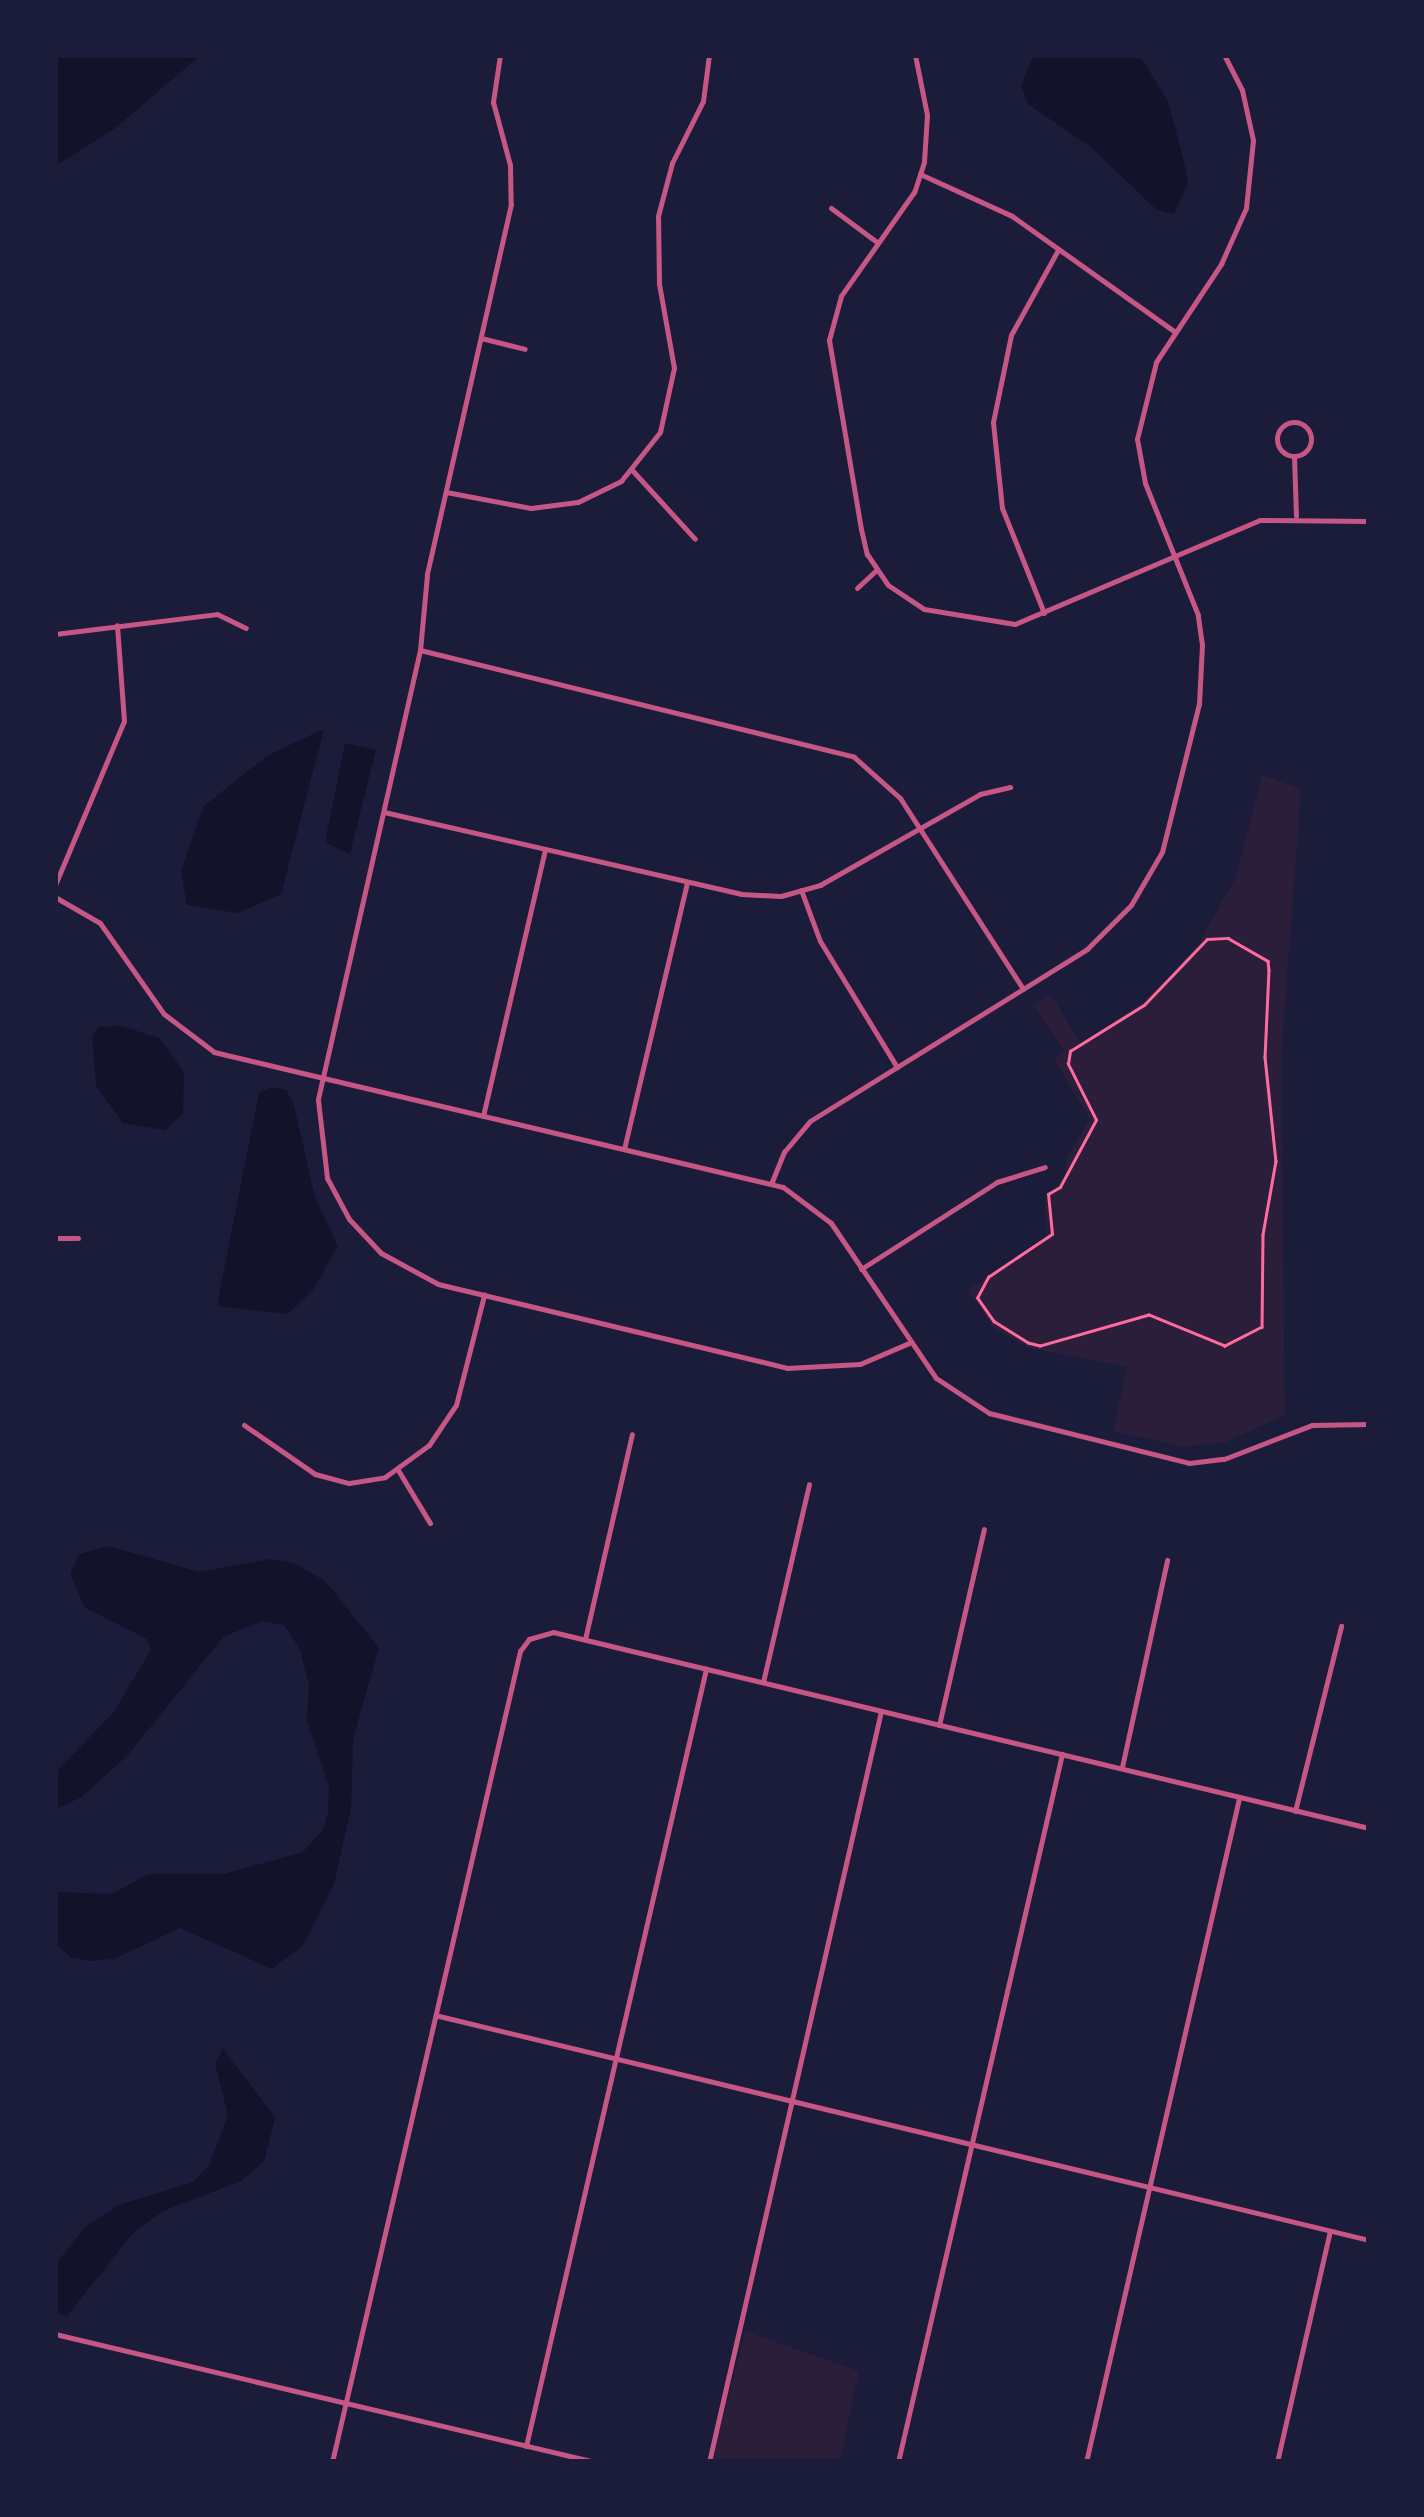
<!DOCTYPE html>
<style>
body{margin:0}
#map{position:relative;width:1424px;height:2517px;overflow:hidden;background:#1b1b3a;font-family:"Archivo Narrow",sans-serif}
div>[style]{position:absolute}
.green>*{inset:0;background:#2a1e3b}
.water>*{inset:0;background:#12122b}
.path>*{height:2.5px;margin:-1.25px;padding:0 1.25px;transform-origin:1.25px;border-radius:1.25px;background:#ff6b9d}
.minor>*{height:5px;margin:-2.5px;padding:0 2.5px;transform-origin:2.5px;border-radius:2.5px;background:#c65784}
.minor>.ring{margin:-2.5px;padding:0;box-sizing:content-box;background:none;border:5px solid #c65784;border-radius:50%}
span{translate:-50% -50%;white-space:nowrap;text-align:center;line-height:1.15;-webkit-text-stroke:8px #1b1b3a;paint-order:stroke}
.frame{position:absolute;inset:0;border:58px solid #1b1b3a;pointer-events:none}
</style>
<div id="map">
<div class="green">
<div style="clip-path:polygon(1262px 775px,1301px 789px,1281px 1061px,1285px 1415px,1226px 1442px,1183px 1447px,1113px 1431px,1127px 1367px,1025px 1347px,992px 1326px,968px 1290px,1047px 1237px,1045px 1196px,1065px 1177px,1066px 1161px,1089px 1118px,1054px 1059px,1064px 1051px,1033px 1005px,1051px 995px,1081px 1043px,1143px 1002px,1173px 973px,1199px 943px,1236px 877px)"></div>
<div style="clip-path:polygon(745px 2331px,859px 2371px,840px 2462px,712px 2462px)"></div>
</div>
<div class="water">
<div style="clip-path:polygon(55px 55px,201px 55px,114px 129px,55px 166px)"></div>
<div style="clip-path:polygon(1033px 55px,1139px 55px,1168px 101px,1185px 166px,1188px 182px,1174px 214px,1157px 210px,1092px 148px,1028px 104px,1021px 87px)"></div>
<div style="clip-path:polygon(324px 729px,281px 894px,238px 913px,187px 905px,181px 872px,203px 807px,268px 755px)"></div>
<div style="clip-path:polygon(345px 743px,376px 750px,350px 854px,325px 842px)"></div>
<div style="clip-path:polygon(121px 1026px,159px 1038px,184px 1072px,183px 1114px,165px 1130px,123px 1123px,96px 1086px,92px 1036px,99px 1027px)"></div>
<div style="clip-path:polygon(272px 1087px,286px 1090px,294px 1105px,315px 1198px,338px 1246px,313px 1290px,288px 1314px,217px 1306px,259px 1093px)"></div>
<div style="clip-path:polygon(108px 1546px,199px 1572px,271px 1559px,294px 1563px,325px 1581px,379px 1648px,353px 1739px,351px 1808px,334px 1884px,303px 1945px,272px 1969px,180px 1928px,116px 1958px,91px 1961px,72px 1958px,55px 1944px,55px 1892px,112px 1894px,148px 1874px,224px 1874px,303px 1852px,323px 1830px,328px 1812px,329px 1787px,307px 1721px,309px 1685px,300px 1649px,284px 1625px,262px 1621px,223px 1637px,127px 1756px,80px 1798px,55px 1809px,55px 1773px,113px 1713px,151px 1650px,147px 1639px,84px 1607px,70px 1573px,80px 1554px)"></div>
<div style="clip-path:polygon(223px 2049px,275px 2117px,264px 2161px,241px 2181px,163px 2211px,133px 2233px,67px 2316px,55px 2313px,55px 2265px,85px 2227px,119px 2205px,193px 2182px,209px 2165px,228px 2115px,215px 2063px)"></div>
</div>
<div class="path">
<div style="left:1228px;top:938px;width:46px;rotate:29.9deg"></div>
<div style="left:1268px;top:961px;width:9px;rotate:84deg"></div>
<div style="left:1269px;top:970px;width:87px;rotate:92.6deg"></div>
<div style="left:1265px;top:1057px;width:105px;rotate:84deg"></div>
<div style="left:1276px;top:1161px;width:75px;rotate:100deg"></div>
<div style="left:1263px;top:1235px;width:92px;rotate:90.6deg"></div>
<div style="left:1262px;top:1327px;width:42px;rotate:152.8deg"></div>
<div style="left:1225px;top:1346px;width:82px;rotate:-157.8deg"></div>
<div style="left:1149px;top:1315px;width:113px;rotate:164.1deg"></div>
<div style="left:1040px;top:1346px;width:12px;rotate:-166deg"></div>
<div style="left:1028px;top:1343px;width:40px;rotate:-148deg"></div>
<div style="left:994px;top:1322px;width:29px;rotate:-125deg"></div>
<div style="left:977px;top:1298px;width:24px;rotate:-62deg"></div>
<div style="left:988px;top:1277px;width:77px;rotate:-33.9deg"></div>
<div style="left:1052px;top:1234px;width:40px;rotate:-95.7deg"></div>
<div style="left:1048px;top:1194px;width:14px;rotate:-30deg"></div>
<div style="left:1060px;top:1187px;width:76px;rotate:-61.8deg"></div>
<div style="left:1096px;top:1120px;width:63px;rotate:-116.6deg"></div>
<div style="left:1068px;top:1064px;width:13px;rotate:-81deg"></div>
<div style="left:1070px;top:1051px;width:87px;rotate:-31.9deg"></div>
<div style="left:1144px;top:1005px;width:91px;rotate:-46.3deg"></div>
<div style="left:1207px;top:939px;width:21px;rotate:-3deg"></div>
</div>
<div class="minor">
<div style="left:500px;top:55px;width:48px;rotate:98.5deg"></div>
<div style="left:493px;top:102px;width:65px;rotate:74.9deg"></div>
<div style="left:510px;top:165px;width:39px;rotate:89deg"></div>
<div style="left:511px;top:204px;width:380px;rotate:102.8deg"></div>
<div style="left:427px;top:575px;width:75px;rotate:95.3deg"></div>
<div style="left:420px;top:650px;width:461px;rotate:102.8deg"></div>
<div style="left:318px;top:1100px;width:79px;rotate:83.4deg"></div>
<div style="left:327px;top:1178px;width:47px;rotate:61.8deg"></div>
<div style="left:349px;top:1219px;width:47px;rotate:46.7deg"></div>
<div style="left:381px;top:1253px;width:65px;rotate:28.5deg"></div>
<div style="left:438px;top:1284px;width:359px;rotate:13.5deg"></div>
<div style="left:787px;top:1368px;width:73px;rotate:-3.1deg"></div>
<div style="left:860px;top:1364px;width:53px;rotate:-23.2deg"></div>
<div style="left:915px;top:55px;width:61px;rotate:78.7deg"></div>
<div style="left:927px;top:115px;width:47px;rotate:93.7deg"></div>
<div style="left:924px;top:162px;width:32px;rotate:108deg"></div>
<div style="left:914px;top:192px;width:127px;rotate:125.1deg"></div>
<div style="left:841px;top:296px;width:46px;rotate:105.3deg"></div>
<div style="left:829px;top:340px;width:192px;rotate:80.4deg"></div>
<div style="left:861px;top:529px;width:26px;rotate:77deg"></div>
<div style="left:867px;top:554px;width:37px;rotate:56deg"></div>
<div style="left:888px;top:585px;width:43px;rotate:33.7deg"></div>
<div style="left:924px;top:609px;width:92px;rotate:9.4deg"></div>
<div style="left:1015px;top:624px;width:266px;rotate:-23deg"></div>
<div style="left:1260px;top:520px;width:109px;rotate:0.5deg"></div>
<div style="left:920px;top:174px;width:101px;rotate:24.5deg"></div>
<div style="left:1012px;top:216px;width:200px;rotate:35.4deg"></div>
<div style="left:831px;top:208px;width:57px;rotate:36.5deg"></div>
<div style="left:481px;top:338px;width:45px;rotate:14deg"></div>
<div class="ring" style="left:1277px;top:422px;width:29px;height:29px"></div>
<div style="left:1294px;top:456px;width:60px;rotate:88.1deg"></div>
<div style="left:632px;top:470px;width:93px;rotate:47.6deg"></div>
<div style="left:446px;top:492px;width:86px;rotate:10.7deg"></div>
<div style="left:531px;top:508px;width:47px;rotate:-7.3deg"></div>
<div style="left:578px;top:502px;width:48px;rotate:-26deg"></div>
<div style="left:621px;top:481px;width:63px;rotate:-51.5deg"></div>
<div style="left:660px;top:432px;width:66px;rotate:-77.7deg"></div>
<div style="left:674px;top:368px;width:85px;rotate:-100.1deg"></div>
<div style="left:659px;top:284px;width:68px;rotate:-90.8deg"></div>
<div style="left:658px;top:216px;width:55px;rotate:-75.2deg"></div>
<div style="left:672px;top:163px;width:69px;rotate:-63.4deg"></div>
<div style="left:703px;top:101px;width:46px;rotate:-82.6deg"></div>
<div style="left:857px;top:588px;width:26px;rotate:-43deg"></div>
<div style="left:1044px;top:613px;width:113px;rotate:-111.8deg"></div>
<div style="left:1002px;top:508px;width:86px;rotate:-96deg"></div>
<div style="left:993px;top:422px;width:89px;rotate:-78.3deg"></div>
<div style="left:1011px;top:335px;width:97px;rotate:-61.1deg"></div>
<div style="left:55px;top:634px;width:163px;rotate:-7deg"></div>
<div style="left:217px;top:614px;width:32px;rotate:26deg"></div>
<div style="left:420px;top:650px;width:447px;rotate:13.8deg"></div>
<div style="left:854px;top:757px;width:62px;rotate:41.7deg"></div>
<div style="left:900px;top:798px;width:227px;rotate:57.2deg"></div>
<div style="left:384px;top:812px;width:366px;rotate:12.9deg"></div>
<div style="left:741px;top:894px;width:40px;rotate:2.9deg"></div>
<div style="left:781px;top:896px;width:41px;rotate:-15.8deg"></div>
<div style="left:820px;top:885px;width:184px;rotate:-29.6deg"></div>
<div style="left:980px;top:794px;width:31px;rotate:-13deg"></div>
<div style="left:55px;top:885px;width:178px;rotate:-67.2deg"></div>
<div style="left:124px;top:721px;width:96px;rotate:-94.2deg"></div>
<div style="left:801px;top:890px;width:54px;rotate:69.6deg"></div>
<div style="left:820px;top:941px;width:148px;rotate:58.6deg"></div>
<div style="left:55px;top:897px;width:52px;rotate:30deg"></div>
<div style="left:100px;top:923px;width:111px;rotate:54.9deg"></div>
<div style="left:164px;top:1014px;width:63px;rotate:37.2deg"></div>
<div style="left:214px;top:1052px;width:585px;rotate:13.35deg"></div>
<div style="left:783px;top:1187px;width:60px;rotate:36.9deg"></div>
<div style="left:831px;top:1223px;width:187px;rotate:55.9deg"></div>
<div style="left:936px;top:1378px;width:64px;rotate:33.4deg"></div>
<div style="left:989px;top:1413px;width:206px;rotate:14deg"></div>
<div style="left:1189px;top:1463px;width:35px;rotate:-7deg"></div>
<div style="left:1224px;top:1459px;width:94px;rotate:-21.1deg"></div>
<div style="left:1312px;top:1425px;width:57px;rotate:-1deg"></div>
<div style="left:483px;top:1116px;width:273px;rotate:-76.9deg"></div>
<div style="left:624px;top:1149px;width:274px;rotate:-76.7deg"></div>
<div style="left:771px;top:1184px;width:35px;rotate:-68deg"></div>
<div style="left:784px;top:1152px;width:40px;rotate:-50deg"></div>
<div style="left:810px;top:1121px;width:326px;rotate:-31.8deg"></div>
<div style="left:1087px;top:949px;width:62px;rotate:-45deg"></div>
<div style="left:1131px;top:905px;width:61px;rotate:-59.7deg"></div>
<div style="left:1162px;top:852px;width:153px;rotate:-76deg"></div>
<div style="left:1199px;top:704px;width:59px;rotate:-87.1deg"></div>
<div style="left:1202px;top:645px;width:30px;rotate:-98deg"></div>
<div style="left:1198px;top:615px;width:142px;rotate:-111.9deg"></div>
<div style="left:1145px;top:483px;width:45px;rotate:-100.3deg"></div>
<div style="left:1137px;top:439px;width:79px;rotate:-76.1deg"></div>
<div style="left:1156px;top:362px;width:118px;rotate:-56.4deg"></div>
<div style="left:1221px;top:264px;width:61px;rotate:-65.9deg"></div>
<div style="left:1246px;top:208px;width:68px;rotate:-84.1deg"></div>
<div style="left:1253px;top:140px;width:51px;rotate:-102.4deg"></div>
<div style="left:1242px;top:90px;width:39px;rotate:-117deg"></div>
<div style="left:55px;top:1238px;width:23px"></div>
<div style="left:861px;top:1269px;width:161px;rotate:-32.6deg"></div>
<div style="left:997px;top:1182px;width:50px;rotate:-17.4deg"></div>
<div style="left:244px;top:1425px;width:86px;rotate:34.6deg"></div>
<div style="left:315px;top:1474px;width:35px;rotate:15deg"></div>
<div style="left:349px;top:1483px;width:36px;rotate:-9deg"></div>
<div style="left:385px;top:1477px;width:54px;rotate:-36deg"></div>
<div style="left:429px;top:1445px;width:48px;rotate:-56deg"></div>
<div style="left:456px;top:1405px;width:114px;rotate:-75.7deg"></div>
<div style="left:398px;top:1470px;width:62px;rotate:58.9deg"></div>
<div style="left:1369px;top:1488px;width:22px;rotate:90deg"></div>
<div style="left:585px;top:1639px;width:210px;rotate:-77.1deg"></div>
<div style="left:763px;top:1682px;width:203px;rotate:-76.9deg"></div>
<div style="left:939px;top:1725px;width:201px;rotate:-77.1deg"></div>
<div style="left:1122px;top:1767px;width:212px;rotate:-77.7deg"></div>
<div style="left:1295px;top:1811px;width:191px;rotate:-76deg"></div>
<div style="left:439px;top:2016px;width:957px;rotate:13.54deg"></div>
<div style="left:55px;top:2334px;width:555px;rotate:13.34deg"></div>
<div style="left:526px;top:2446px;width:798px;rotate:-76.96deg"></div>
<div style="left:332px;top:2462px;width:833px;rotate:-76.95deg"></div>
<div style="left:520px;top:1651px;width:15px;rotate:-53deg"></div>
<div style="left:529px;top:1639px;width:25px;rotate:-16deg"></div>
<div style="left:553px;top:1632px;width:839px;rotate:13.51deg"></div>
<div style="left:709px;top:2462px;width:770px;rotate:-77.1deg"></div>
<div style="left:898px;top:2462px;width:727px;rotate:-76.96deg"></div>
<div style="left:1086px;top:2462px;width:681px;rotate:-77.02deg"></div>
<div style="left:1277px;top:2462px;width:237px;rotate:-77.1deg"></div>
</div>
<div class="frame"></div>
</div>
